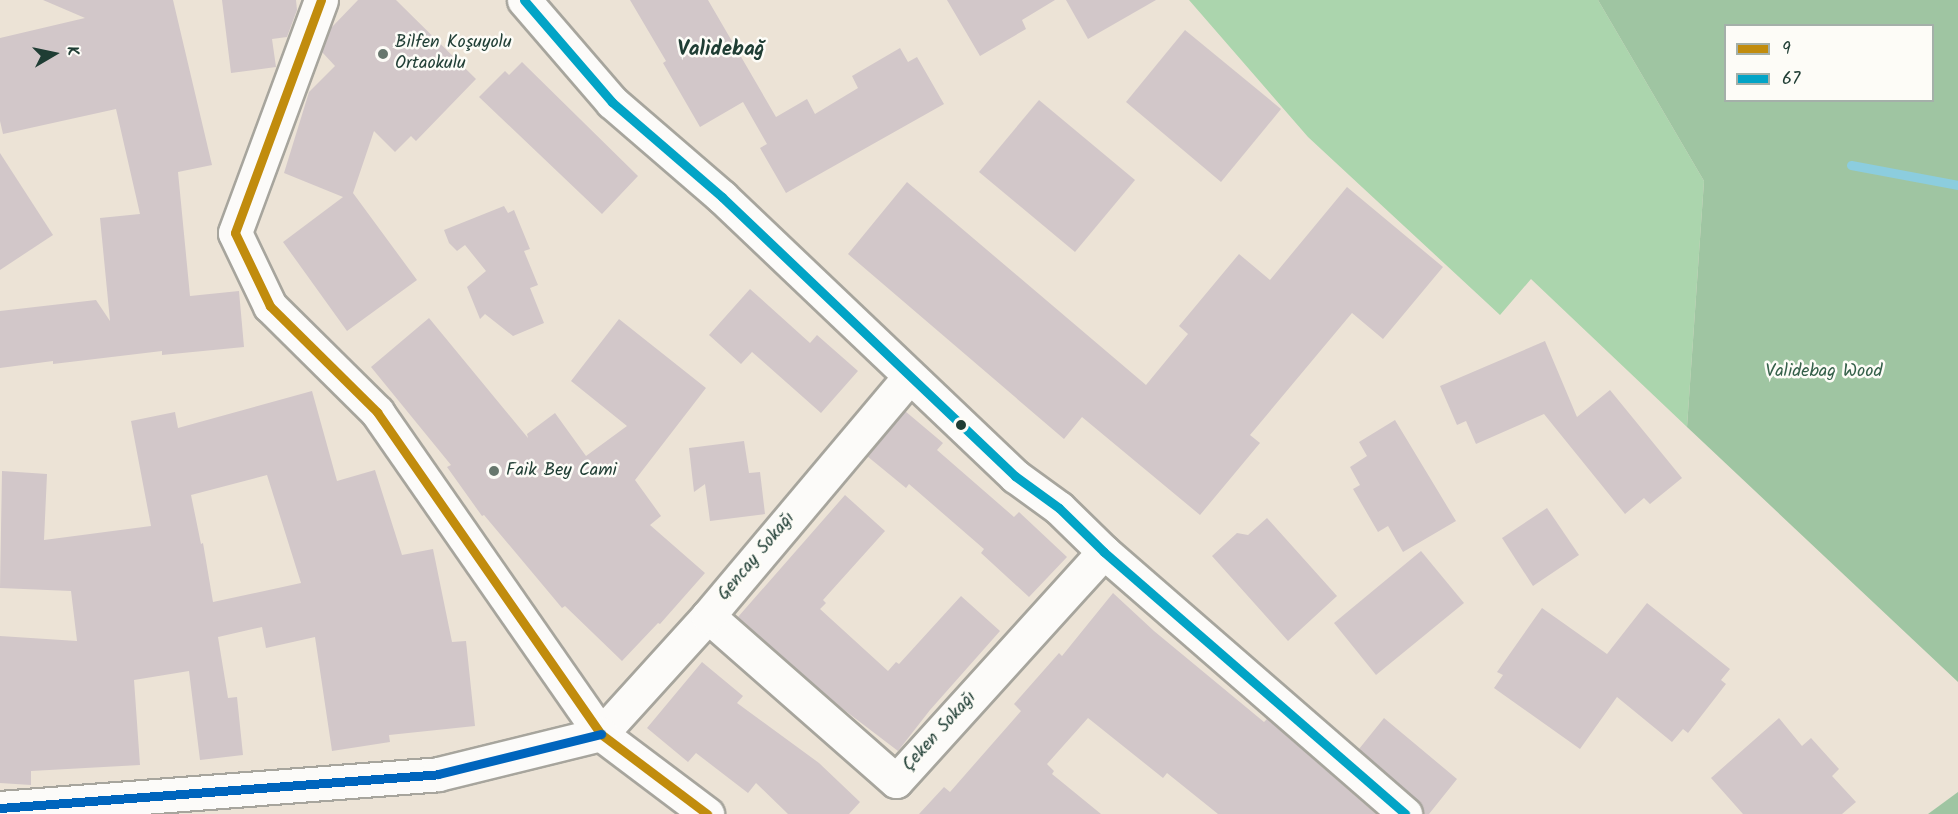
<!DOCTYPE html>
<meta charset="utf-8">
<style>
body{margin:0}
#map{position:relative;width:1958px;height:814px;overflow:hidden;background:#ece3d6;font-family:Kalam,sans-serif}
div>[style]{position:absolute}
.green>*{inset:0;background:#abd5ad}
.forest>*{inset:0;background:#9fc5a2}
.stream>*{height:9px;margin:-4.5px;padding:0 4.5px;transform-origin:4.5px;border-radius:4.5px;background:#8ccdde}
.building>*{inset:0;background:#d2c7c9}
.roads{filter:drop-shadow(2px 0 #a7a59d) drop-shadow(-2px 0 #a7a59d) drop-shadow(0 2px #a7a59d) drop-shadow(0 -2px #a7a59d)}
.minor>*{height:33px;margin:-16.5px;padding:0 16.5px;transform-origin:16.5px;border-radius:16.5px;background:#fcfbf9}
.bus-1>*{height:9px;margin:-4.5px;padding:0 4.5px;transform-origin:4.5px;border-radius:4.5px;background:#c18c0d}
.bus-2>*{height:9px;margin:-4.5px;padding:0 4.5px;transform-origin:4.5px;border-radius:4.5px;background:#02a4c6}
.bus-3>*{height:9px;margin:-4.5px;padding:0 4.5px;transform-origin:4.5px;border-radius:4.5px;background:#0065bd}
.dots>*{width:16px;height:16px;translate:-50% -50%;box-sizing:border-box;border:3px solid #fdfcf7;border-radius:50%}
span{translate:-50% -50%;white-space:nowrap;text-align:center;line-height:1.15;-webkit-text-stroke:5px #fdfcf7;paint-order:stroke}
.poi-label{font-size:18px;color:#1f3d34}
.left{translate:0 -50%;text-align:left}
.park-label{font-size:18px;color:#35604a}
.street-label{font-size:18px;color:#1f3d34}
.quarter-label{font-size:21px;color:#1f3d34;font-weight:700}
.legend{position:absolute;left:1724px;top:24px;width:210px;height:78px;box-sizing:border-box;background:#fdfcf7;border:2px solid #a4b0a9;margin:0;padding:8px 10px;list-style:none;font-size:18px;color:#1f3d34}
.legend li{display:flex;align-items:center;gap:12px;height:30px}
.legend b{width:30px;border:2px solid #a4b0a9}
.north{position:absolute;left:24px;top:24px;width:60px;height:60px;-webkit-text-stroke:4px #fdfcf7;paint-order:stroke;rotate:81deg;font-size:16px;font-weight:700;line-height:24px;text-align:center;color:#1f3d34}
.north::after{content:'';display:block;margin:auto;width:21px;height:27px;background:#1f3d34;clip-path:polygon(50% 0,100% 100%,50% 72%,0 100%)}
</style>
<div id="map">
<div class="green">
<div style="clip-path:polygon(1189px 0,1598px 0,1704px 181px,1687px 427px,1531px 279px,1500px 315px,1308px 137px)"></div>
</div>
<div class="forest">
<div style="clip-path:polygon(evenodd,1598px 0,1958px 0,1958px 682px,1687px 427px,1704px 181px,1598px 0,1726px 26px,1932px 26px,1932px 100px,1726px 100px,1726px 26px)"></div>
<div style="clip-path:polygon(1958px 792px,1958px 814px,1928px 814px)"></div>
</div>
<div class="stream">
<div style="left:1851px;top:165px;width:109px;rotate:10.6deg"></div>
</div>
<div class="building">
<div style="clip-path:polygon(43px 0,173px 0,212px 165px,178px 172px,190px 296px,239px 291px,244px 347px,162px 355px,162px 351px,53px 364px,53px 361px,0 368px,0 311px,96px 300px,110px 321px,100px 218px,140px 214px,116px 109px,3px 134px,0 121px,0 38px,85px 18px)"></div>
<div style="clip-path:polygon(222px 0,296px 0,297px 10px,287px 37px,272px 39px,276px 67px,231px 73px)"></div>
<div style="clip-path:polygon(358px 0,396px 0,476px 79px,416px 141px,411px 136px,395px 152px,374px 131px,353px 193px,417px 280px,347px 331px,283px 242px,343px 197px,284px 173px,309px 92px,335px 66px,322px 52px,331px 28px)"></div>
<div style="clip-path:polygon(630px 0,708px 0,776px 117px,807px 99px,815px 114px,858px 88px,852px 76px,900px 48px,908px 62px,917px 57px,944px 104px,786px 193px,760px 148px,767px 144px,743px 102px,700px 127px,663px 63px,666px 61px)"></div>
<div style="clip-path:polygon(947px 0,1055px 0,1022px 20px,1026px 29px,980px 56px)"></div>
<div style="clip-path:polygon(1066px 0,1156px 0,1088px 39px)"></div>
<div style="clip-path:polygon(1185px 30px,1281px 109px,1221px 182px,1126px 102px)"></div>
<div style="clip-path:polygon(522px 62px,638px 176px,602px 214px,479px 97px,505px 71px,509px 75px)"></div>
<div style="clip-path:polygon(1039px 100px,1135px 180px,1075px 252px,979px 172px)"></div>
<div style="clip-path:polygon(0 153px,53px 235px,0 270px)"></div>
<div style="clip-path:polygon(907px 182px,1146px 385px,1188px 334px,1179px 326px,1239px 254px,1270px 280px,1347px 187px,1443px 267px,1383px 339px,1352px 313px,1250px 435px,1260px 443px,1200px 515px,1082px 417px,1064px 439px,848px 254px)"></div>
<div style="clip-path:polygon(504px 206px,508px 213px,514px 210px,530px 249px,524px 251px,538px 285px,530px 288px,544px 323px,513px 336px,485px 314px,480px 319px,467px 287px,486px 271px,465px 245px,457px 251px,449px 243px,444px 230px)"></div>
<div style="clip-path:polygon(750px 289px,810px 343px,817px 335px,858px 371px,821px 413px,752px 352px,741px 364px,709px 335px)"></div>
<div style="clip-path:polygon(429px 318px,528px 438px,527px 434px,555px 413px,586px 456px,627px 426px,571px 381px,619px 319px,706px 388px,635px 480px,661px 516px,650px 525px,705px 573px,660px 624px,658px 623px,622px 661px,565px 606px,562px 608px,484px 515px,482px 516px,447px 467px,451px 465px,371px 367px)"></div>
<div style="clip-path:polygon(1545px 341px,1577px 417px,1610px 390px,1682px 478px,1650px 504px,1644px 498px,1625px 514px,1544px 414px,1476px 444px,1466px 421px,1457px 425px,1440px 386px)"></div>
<div style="clip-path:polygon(evenodd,312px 391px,337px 481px,375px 470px,402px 555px,433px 549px,452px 642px,466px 641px,475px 726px,389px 735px,390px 742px,332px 751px,315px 637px,266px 648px,262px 627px,218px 637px,228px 698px,237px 697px,243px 755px,200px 760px,189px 671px,134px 680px,140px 765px,31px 771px,31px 785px,0 783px,0 636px,77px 641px,71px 591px,0 588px,2px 471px,47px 474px,44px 540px,151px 526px,131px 421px,175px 412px,178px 428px,312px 391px,267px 475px,301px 583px,213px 602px,203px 543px,201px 544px,191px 495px,267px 475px)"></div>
<div style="clip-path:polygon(905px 411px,943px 443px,937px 450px,1014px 517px,1019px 512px,1067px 557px,1029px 597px,981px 553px,984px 549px,909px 484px,906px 488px,867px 456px)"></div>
<div style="clip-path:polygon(1395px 420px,1456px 521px,1403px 552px,1388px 526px,1378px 532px,1353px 489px,1360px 485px,1350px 467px,1367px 456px,1359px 442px)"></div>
<div style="clip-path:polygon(744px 441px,749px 473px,760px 472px,765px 514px,710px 521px,705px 484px,694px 492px,689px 448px)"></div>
<div style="clip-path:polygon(845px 495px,885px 531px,823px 600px,826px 603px,820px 609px,888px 671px,896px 662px,899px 664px,961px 596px,1000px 631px,930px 710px,898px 751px,839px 706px,738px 617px)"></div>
<div style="clip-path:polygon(1547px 508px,1579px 555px,1533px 586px,1502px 538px)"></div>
<div style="clip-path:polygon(1267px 518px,1337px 596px,1288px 641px,1212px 556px,1237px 533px,1248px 535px)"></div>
<div style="clip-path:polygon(1421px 551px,1464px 603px,1376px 675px,1334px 623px)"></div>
<div style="clip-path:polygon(1113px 593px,1154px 631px,1264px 722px,1267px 719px,1376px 814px,1218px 814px,1167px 773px,1163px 778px,1088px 718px,1047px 764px,1054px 771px,1052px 774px,1101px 814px,919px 814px,944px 787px,950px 792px,1021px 711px,1014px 704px,1059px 653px,1062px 656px)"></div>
<div style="clip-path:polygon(1647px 603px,1730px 669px,1721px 680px,1726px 684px,1688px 733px,1683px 729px,1672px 742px,1617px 697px,1580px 749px,1494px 688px,1503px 675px,1497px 672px,1542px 608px,1607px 654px)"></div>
<div style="clip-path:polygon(702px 662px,743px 696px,737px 703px,819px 763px,860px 802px,849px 814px,788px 814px,756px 783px,748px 793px,696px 753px,688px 762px,647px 728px)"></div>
<div style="clip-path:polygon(1384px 718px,1457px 779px,1429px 814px,1423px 814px,1417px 800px,1359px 749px)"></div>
<div style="clip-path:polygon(1779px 718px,1802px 746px,1811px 738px,1839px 769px,1832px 776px,1856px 802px,1842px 814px,1743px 814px,1711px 778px)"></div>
</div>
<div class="roads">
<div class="minor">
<div style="left:321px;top:0;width:248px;rotate:110.3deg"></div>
<div style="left:235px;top:233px;width:81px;rotate:64.4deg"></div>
<div style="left:270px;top:306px;width:151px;rotate:44.7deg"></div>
<div style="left:377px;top:412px;width:392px;rotate:55.2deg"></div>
<div style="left:601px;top:734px;width:133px;rotate:37deg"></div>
<div style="left:524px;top:0;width:135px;rotate:49.2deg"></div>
<div style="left:612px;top:102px;width:145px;rotate:40.8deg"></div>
<div style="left:722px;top:197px;width:405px;rotate:43.6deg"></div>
<div style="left:1015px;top:476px;width:54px;rotate:36deg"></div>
<div style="left:1059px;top:508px;width:63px;rotate:44.4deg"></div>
<div style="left:1104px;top:552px;width:399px;rotate:41deg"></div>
<div style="left:708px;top:616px;width:250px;rotate:41.3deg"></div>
<div style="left:896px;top:781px;width:309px;rotate:-47.8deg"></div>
<div style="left:601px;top:734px;width:159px;rotate:-47.8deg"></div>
<div style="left:708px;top:616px;width:312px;rotate:-49.9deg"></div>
<div style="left:0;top:808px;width:439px;rotate:-4.4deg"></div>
<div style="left:438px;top:774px;width:168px;rotate:-13.8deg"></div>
</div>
</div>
<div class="bus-1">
<div style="left:321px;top:0;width:248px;rotate:110.3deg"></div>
<div style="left:235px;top:233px;width:81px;rotate:64.4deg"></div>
<div style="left:270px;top:306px;width:151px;rotate:44.7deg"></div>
<div style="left:377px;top:412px;width:392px;rotate:55.2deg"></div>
<div style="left:601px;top:734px;width:133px;rotate:37deg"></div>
</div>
<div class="bus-2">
<div style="left:524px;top:0;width:135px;rotate:49.2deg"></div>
<div style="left:612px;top:102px;width:145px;rotate:40.8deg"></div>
<div style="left:722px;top:197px;width:405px;rotate:43.6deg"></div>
<div style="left:1015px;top:476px;width:54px;rotate:36deg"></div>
<div style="left:1059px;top:508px;width:63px;rotate:44.4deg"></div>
<div style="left:1104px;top:552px;width:399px;rotate:41deg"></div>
</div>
<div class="bus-3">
<div style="left:0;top:808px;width:439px;rotate:-4.4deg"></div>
<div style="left:438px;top:774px;width:168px;rotate:-13.8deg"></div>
</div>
<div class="dots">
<div style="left:383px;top:54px;background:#67776d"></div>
<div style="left:961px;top:425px;background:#1f3d34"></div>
<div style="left:494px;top:471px;background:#67776d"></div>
</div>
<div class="poi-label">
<span class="left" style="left:395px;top:54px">Bilfen Koşuyolu<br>Ortaokulu</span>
<span class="left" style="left:506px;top:471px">Faik Bey Cami</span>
</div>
<div class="park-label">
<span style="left:1824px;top:372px">Validebag Wood</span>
</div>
<div class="street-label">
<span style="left:757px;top:557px;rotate:-50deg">Gencay Sokağı</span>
<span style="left:940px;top:732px;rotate:-48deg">Çeken Sokağı</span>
</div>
<div class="quarter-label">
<span style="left:721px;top:50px">Validebağ</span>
</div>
<ul class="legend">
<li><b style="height:8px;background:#c18c0d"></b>9</li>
<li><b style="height:8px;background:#02a4c6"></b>67</li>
</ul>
<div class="north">K</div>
</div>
